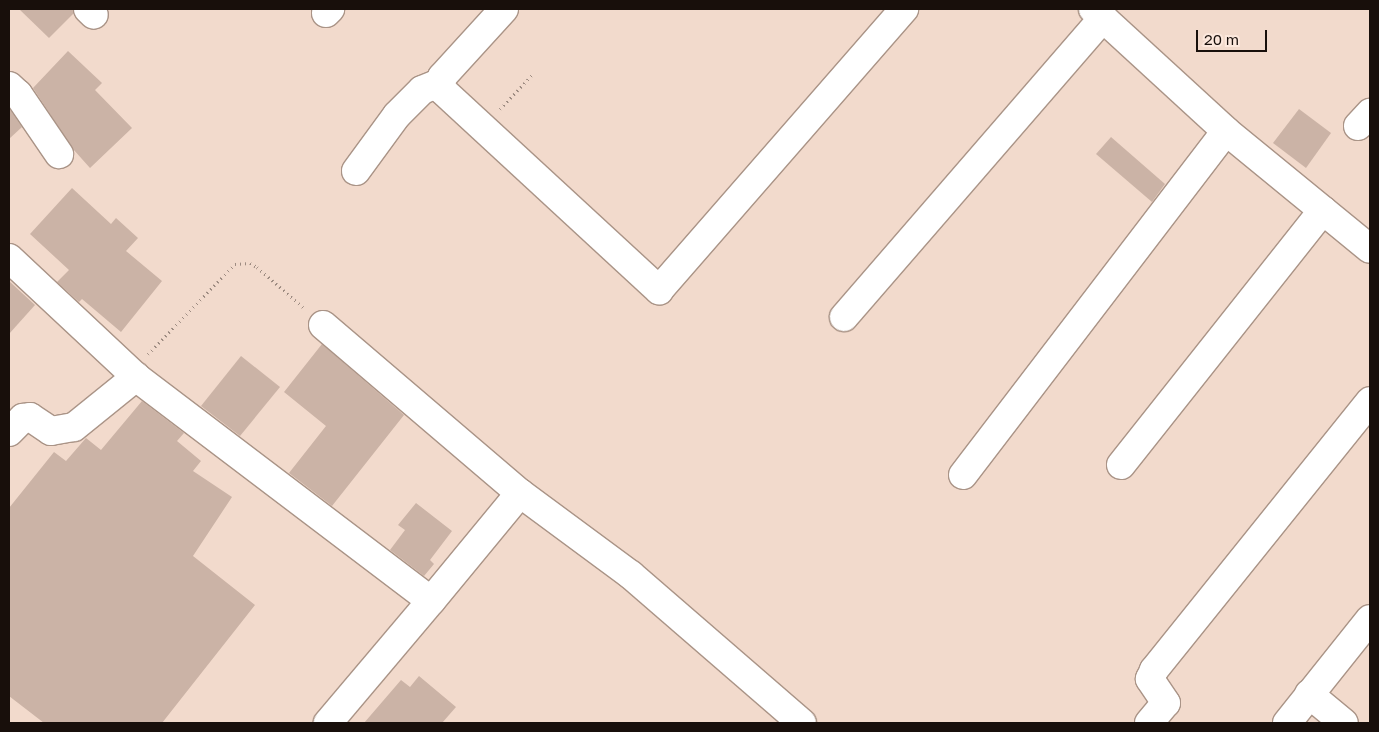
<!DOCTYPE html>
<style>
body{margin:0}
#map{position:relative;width:1379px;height:732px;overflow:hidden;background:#f2dacc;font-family:"Golos Text",sans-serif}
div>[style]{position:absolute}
.building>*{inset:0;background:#cbb3a6}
.path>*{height:3px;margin-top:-1.5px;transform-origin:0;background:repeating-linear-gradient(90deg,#9d8b81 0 1px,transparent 0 5px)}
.roads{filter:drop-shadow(1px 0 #aa9487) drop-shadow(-1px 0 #aa9487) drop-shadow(0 1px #aa9487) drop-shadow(0 -1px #aa9487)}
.minor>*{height:28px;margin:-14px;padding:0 14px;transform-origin:14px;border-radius:14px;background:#fff}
span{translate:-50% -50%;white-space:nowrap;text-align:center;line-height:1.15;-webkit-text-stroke:4px #fce8dd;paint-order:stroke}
.frame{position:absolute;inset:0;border:10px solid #180f0b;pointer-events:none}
.scale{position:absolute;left:1196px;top:30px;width:71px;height:22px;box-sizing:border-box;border:2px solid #180f0b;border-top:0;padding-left:6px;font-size:15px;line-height:18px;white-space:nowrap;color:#180f0b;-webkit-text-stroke:4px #fce8dd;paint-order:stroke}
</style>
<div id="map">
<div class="building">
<div style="clip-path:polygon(19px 9px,73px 9px,73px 14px,49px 38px)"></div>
<div style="clip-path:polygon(68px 51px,102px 83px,95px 90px,132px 128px,90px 168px,73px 149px,33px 88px)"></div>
<div style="clip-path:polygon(9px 108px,22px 127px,9px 139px)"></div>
<div style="clip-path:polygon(1299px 109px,1331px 133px,1306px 168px,1273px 143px)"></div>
<div style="clip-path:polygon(1111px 137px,1165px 184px,1152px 202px,1096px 154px)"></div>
<div style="clip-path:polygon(72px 188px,111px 224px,116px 218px,138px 238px,126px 251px,162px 281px,121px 332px,82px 299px,79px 302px,57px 282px,69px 270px,30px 234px)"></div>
<div style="clip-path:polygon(9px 281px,35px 305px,9px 334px)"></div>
<div style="clip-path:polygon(322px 344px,404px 415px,332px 506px,289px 473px,326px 426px,284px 392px)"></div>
<div style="clip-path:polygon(241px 356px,280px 387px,240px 436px,201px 406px)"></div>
<div style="clip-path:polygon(142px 401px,184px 433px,177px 441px,201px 461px,193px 471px,232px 497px,193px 556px,255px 605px,162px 723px,44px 723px,9px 696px,9px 508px,54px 452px,66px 461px,86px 438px,101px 450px)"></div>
<div style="clip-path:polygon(416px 503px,452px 531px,430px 560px,434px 564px,424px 576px,390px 550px,405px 530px,398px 525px)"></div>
<div style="clip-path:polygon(419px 676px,456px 707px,442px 723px,364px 723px,401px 680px,410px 687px)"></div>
</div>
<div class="path">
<div style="left:500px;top:109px;width:48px;rotate:-46.7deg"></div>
<div style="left:148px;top:354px;width:125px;rotate:-46deg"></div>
<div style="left:235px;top:264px;width:15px;rotate:-4deg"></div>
<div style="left:250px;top:263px;width:8px;rotate:30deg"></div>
<div style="left:257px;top:267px;width:62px;rotate:41.1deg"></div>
</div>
<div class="roads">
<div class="minor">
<div style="left:88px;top:9px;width:8px;rotate:45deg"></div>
<div style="left:504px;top:9px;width:92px;rotate:132.4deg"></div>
<div style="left:442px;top:77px;width:12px;rotate:95deg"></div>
<div style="left:441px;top:89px;width:297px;rotate:42.7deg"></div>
<div style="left:659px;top:290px;width:373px;rotate:-48.9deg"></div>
<div style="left:1093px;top:9px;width:180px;rotate:42.5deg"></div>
<div style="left:1226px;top:131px;width:186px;rotate:39.3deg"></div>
<div style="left:326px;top:13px;width:6px;rotate:-45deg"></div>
<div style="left:9px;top:86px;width:12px;rotate:42deg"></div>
<div style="left:18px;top:94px;width:73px;rotate:55.7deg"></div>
<div style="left:1358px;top:126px;width:18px;rotate:-47deg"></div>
<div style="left:356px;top:171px;width:69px;rotate:-53.8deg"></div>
<div style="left:397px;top:115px;width:35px;rotate:-45deg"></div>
<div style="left:422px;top:90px;width:18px;rotate:-22deg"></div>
<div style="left:9px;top:258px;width:174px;rotate:43.1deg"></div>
<div style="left:136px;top:377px;width:370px;rotate:37.2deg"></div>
<div style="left:431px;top:601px;width:160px;rotate:130.2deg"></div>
<div style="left:844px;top:317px;width:396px;rotate:-49.1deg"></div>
<div style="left:323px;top:325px;width:259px;rotate:40.5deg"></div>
<div style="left:520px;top:493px;width:138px;rotate:36.5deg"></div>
<div style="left:631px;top:575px;width:226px;rotate:40.9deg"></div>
<div style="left:9px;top:432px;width:20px;rotate:-45deg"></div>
<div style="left:23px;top:418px;width:7px;rotate:-8deg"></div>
<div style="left:30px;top:417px;width:25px;rotate:34deg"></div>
<div style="left:51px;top:431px;width:23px;rotate:-10deg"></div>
<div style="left:74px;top:427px;width:80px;rotate:-38.9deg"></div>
<div style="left:1121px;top:465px;width:325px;rotate:-51.6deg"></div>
<div style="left:963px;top:475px;width:433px;rotate:-52.6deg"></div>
<div style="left:431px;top:601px;width:140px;rotate:-50.5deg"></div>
<div style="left:1309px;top:694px;width:45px;rotate:39.6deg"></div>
<div style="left:1149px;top:723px;width:26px;rotate:-50deg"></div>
<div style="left:1166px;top:703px;width:29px;rotate:-124deg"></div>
<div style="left:1150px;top:679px;width:10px;rotate:-66deg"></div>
<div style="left:1154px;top:670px;width:345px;rotate:-51.2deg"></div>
<div style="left:1287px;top:723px;width:133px;rotate:-51.4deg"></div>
</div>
</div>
<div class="frame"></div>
<div class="scale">20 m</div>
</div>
